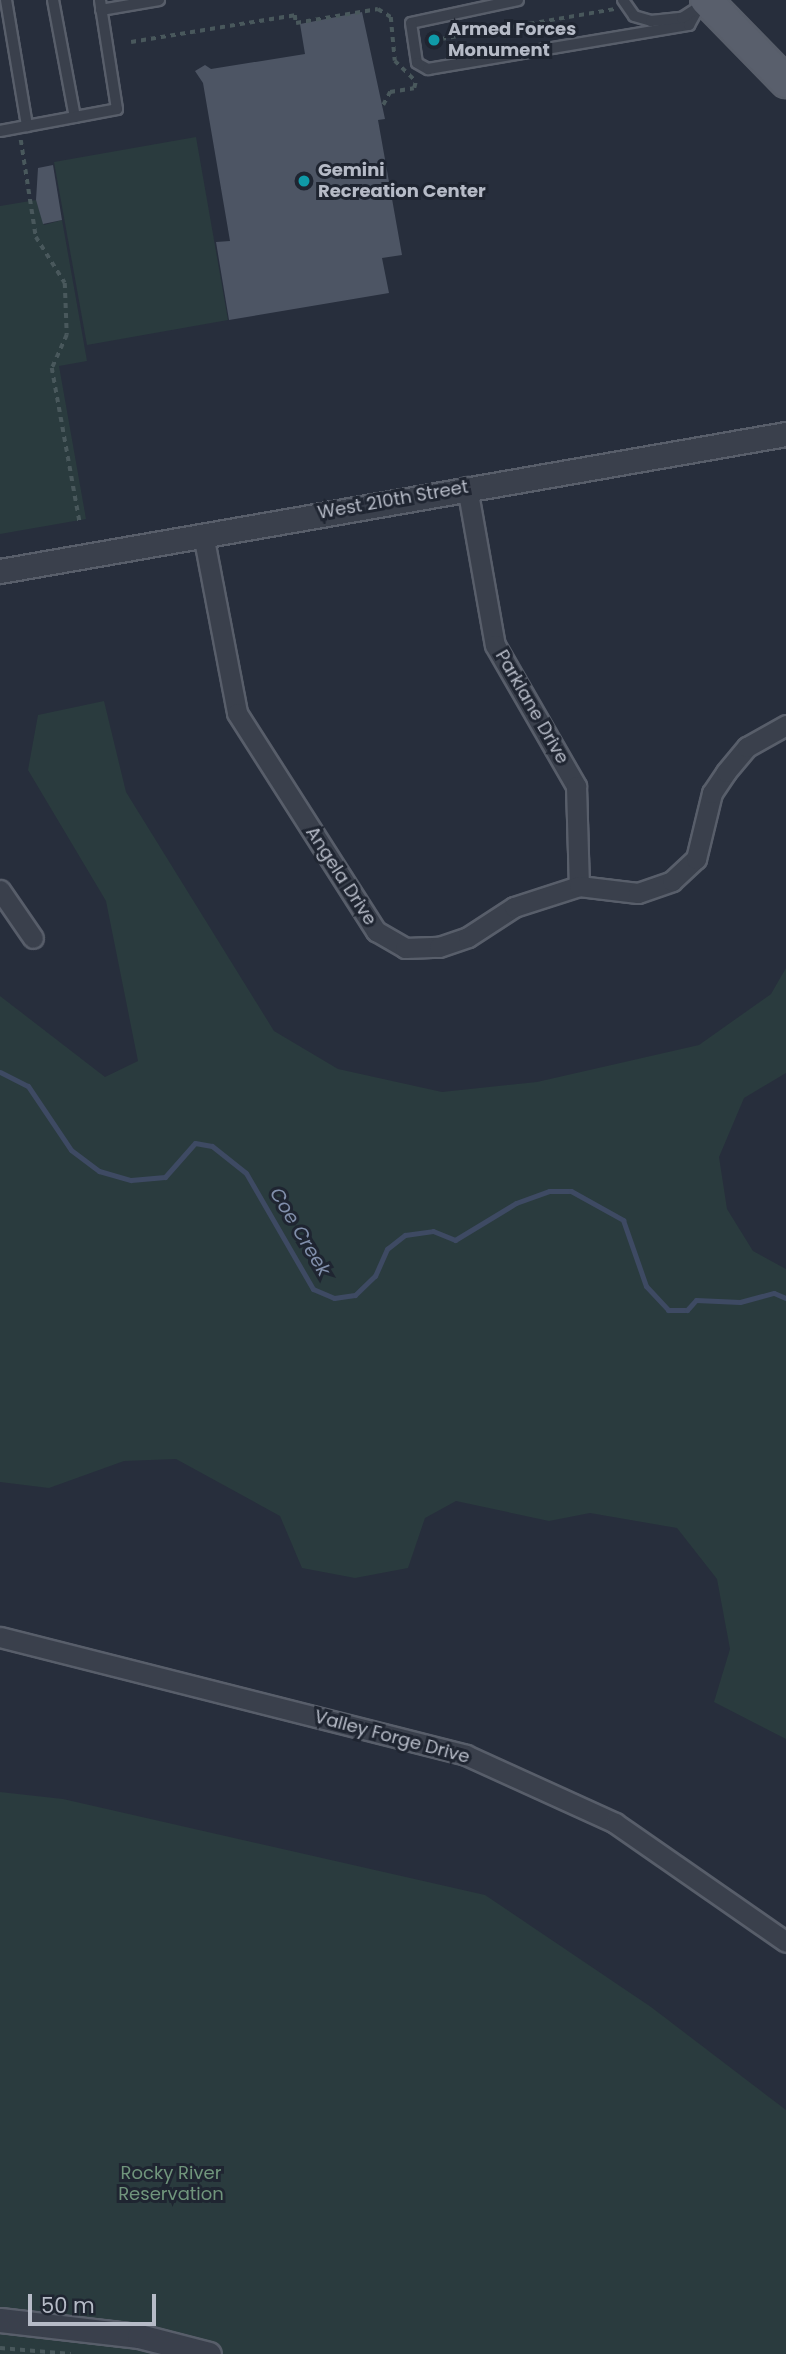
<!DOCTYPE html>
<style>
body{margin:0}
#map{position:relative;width:786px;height:2354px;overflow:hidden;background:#272e3c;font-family:Poppins,sans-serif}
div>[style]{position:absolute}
.green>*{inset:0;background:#2a3b3e}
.stream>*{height:5px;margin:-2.5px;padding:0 2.5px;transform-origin:2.5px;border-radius:2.5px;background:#3e4a63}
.building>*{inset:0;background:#4d5564}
.path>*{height:3.5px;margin-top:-1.75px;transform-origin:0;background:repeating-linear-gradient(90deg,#49585c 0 5px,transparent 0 10px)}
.path>.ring{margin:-1.75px;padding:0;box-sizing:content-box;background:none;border:3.5px solid #49585c;border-radius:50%}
.roads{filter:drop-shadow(2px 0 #585e6a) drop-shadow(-2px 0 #585e6a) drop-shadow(0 2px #585e6a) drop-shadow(0 -2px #585e6a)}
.service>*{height:10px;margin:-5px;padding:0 5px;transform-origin:5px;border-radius:5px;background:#3a404c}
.minor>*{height:19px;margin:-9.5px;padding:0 9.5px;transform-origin:9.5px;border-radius:9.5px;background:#3a404c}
.tertiary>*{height:23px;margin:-11.5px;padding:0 11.5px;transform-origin:11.5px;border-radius:11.5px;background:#3a404c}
.primary>*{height:30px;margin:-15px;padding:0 15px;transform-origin:15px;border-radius:15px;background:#595f6c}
.dots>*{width:19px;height:19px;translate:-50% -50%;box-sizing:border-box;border:4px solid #1f2531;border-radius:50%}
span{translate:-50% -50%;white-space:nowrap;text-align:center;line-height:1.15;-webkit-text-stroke:6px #1f2531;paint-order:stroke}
.poi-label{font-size:18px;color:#b6bbc7;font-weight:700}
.left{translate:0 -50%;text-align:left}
.street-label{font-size:18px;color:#b6bbc7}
.park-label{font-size:18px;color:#70957c}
.water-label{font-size:19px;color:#818fab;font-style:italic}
.scale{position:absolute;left:28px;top:2294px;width:128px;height:32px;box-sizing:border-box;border:4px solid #b6bbc7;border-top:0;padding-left:9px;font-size:21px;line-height:24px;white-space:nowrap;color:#b6bbc7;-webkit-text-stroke:5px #1f2531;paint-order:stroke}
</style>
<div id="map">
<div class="green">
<div style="clip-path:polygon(196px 137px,228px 320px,87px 345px,54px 162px)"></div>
<div style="clip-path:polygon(36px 200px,44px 225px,62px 220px,87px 361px,59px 366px,86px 519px,0 534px,0 206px)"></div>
<div style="clip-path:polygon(104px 701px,126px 792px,274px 1031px,338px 1069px,442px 1092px,537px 1082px,699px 1045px,771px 994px,786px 968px,786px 1073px,744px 1098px,719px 1157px,727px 1209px,753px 1251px,786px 1269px,786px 1739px,714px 1702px,730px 1649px,717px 1579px,677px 1528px,590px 1513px,549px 1521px,456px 1501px,425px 1518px,408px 1568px,355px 1578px,302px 1568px,280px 1516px,176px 1459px,124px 1461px,49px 1488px,0 1482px,0 996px,105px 1077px,138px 1061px,106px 901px,28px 770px,38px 715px)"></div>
<div style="clip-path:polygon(0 1792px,63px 1799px,485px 1895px,651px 2007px,786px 2110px,786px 2354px,0 2354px)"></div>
</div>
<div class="stream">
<div style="left:0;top:1072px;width:31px;rotate:27deg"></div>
<div style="left:28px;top:1086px;width:77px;rotate:56.1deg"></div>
<div style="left:71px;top:1150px;width:35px;rotate:37deg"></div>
<div style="left:99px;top:1171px;width:33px;rotate:16deg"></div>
<div style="left:131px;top:1180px;width:34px;rotate:-5deg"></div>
<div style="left:165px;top:1177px;width:45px;rotate:-48.6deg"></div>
<div style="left:195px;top:1143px;width:17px;rotate:10deg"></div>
<div style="left:212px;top:1146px;width:43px;rotate:38.5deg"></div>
<div style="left:246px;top:1173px;width:134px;rotate:60deg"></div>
<div style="left:313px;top:1289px;width:23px;rotate:23deg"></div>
<div style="left:334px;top:1298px;width:21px;rotate:-8deg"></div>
<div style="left:355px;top:1295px;width:28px;rotate:-44deg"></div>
<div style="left:375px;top:1276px;width:30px;rotate:-66deg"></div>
<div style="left:387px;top:1249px;width:23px;rotate:-38deg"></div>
<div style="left:405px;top:1235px;width:28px;rotate:-8deg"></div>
<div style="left:433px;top:1231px;width:24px;rotate:22deg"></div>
<div style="left:455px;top:1240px;width:71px;rotate:-31.2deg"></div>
<div style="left:516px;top:1203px;width:35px;rotate:-20deg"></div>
<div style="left:549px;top:1191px;width:22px"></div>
<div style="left:571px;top:1191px;width:60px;rotate:29.1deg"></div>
<div style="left:623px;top:1220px;width:70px;rotate:70.8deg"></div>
<div style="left:646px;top:1286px;width:33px;rotate:47deg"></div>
<div style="left:668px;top:1310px;width:19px"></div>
<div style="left:687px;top:1310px;width:13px;rotate:-48deg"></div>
<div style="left:696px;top:1300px;width:44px;rotate:2.6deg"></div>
<div style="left:740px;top:1302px;width:35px;rotate:-15deg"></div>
<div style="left:774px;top:1293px;width:13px;rotate:23deg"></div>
</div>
<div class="building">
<div style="clip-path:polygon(362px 12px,385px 119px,378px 120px,402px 255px,382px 258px,389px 293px,229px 320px,216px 242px,230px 241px,203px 83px,195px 71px,205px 65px,211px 69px,305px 54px,300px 24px)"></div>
<div style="clip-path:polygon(53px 165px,62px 220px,43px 224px,36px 200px,38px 168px)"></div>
</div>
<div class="path">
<div class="ring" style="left:427px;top:33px;width:10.5px;height:10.5px"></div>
<div style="left:441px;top:39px;width:177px;rotate:-9.8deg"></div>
<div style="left:131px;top:42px;width:166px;rotate:-9.3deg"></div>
<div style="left:295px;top:15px;width:8px;rotate:83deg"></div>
<div style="left:296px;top:23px;width:83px;rotate:-9.7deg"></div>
<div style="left:378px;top:9px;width:15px;rotate:32deg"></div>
<div style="left:391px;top:17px;width:44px;rotate:84.8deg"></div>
<div style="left:395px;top:61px;width:29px;rotate:44deg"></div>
<div style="left:383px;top:105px;width:15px;rotate:-62deg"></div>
<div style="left:390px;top:92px;width:24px;rotate:-9deg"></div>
<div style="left:414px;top:88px;width:8px;rotate:-76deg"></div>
<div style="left:21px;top:140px;width:98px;rotate:81.2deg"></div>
<div style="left:36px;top:237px;width:54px;rotate:57.8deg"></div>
<div style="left:65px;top:283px;width:52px;rotate:87.8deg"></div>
<div style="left:67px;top:335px;width:36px;rotate:114deg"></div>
<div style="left:52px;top:368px;width:158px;rotate:79.8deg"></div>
<div style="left:0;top:2348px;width:71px;rotate:4.8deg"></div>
</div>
<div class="roads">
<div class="service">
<div style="left:6px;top:0;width:128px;rotate:80.5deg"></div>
<div style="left:53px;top:0;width:119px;rotate:79.4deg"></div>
<div style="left:518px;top:0;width:109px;rotate:167.9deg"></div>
<div style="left:411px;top:23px;width:40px;rotate:81.5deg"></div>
<div style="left:417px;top:63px;width:13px;rotate:29deg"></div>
<div style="left:428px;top:69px;width:265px;rotate:-9.6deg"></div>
<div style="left:689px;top:25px;width:29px;rotate:-61deg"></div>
<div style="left:623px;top:0;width:19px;rotate:55deg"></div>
<div style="left:634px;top:16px;width:18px;rotate:16deg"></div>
<div style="left:651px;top:21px;width:31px;rotate:-6deg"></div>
<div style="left:682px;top:18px;width:17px;rotate:-33deg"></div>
<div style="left:101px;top:10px;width:59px;rotate:-9.8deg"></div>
<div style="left:0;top:131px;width:119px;rotate:-10.6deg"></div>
<div style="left:117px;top:109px;width:110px;rotate:-98.9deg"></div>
</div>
<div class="minor">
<div style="left:467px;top:487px;width:160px;rotate:80deg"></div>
<div style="left:495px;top:645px;width:163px;rotate:60.1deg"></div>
<div style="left:576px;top:786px;width:100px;rotate:88.3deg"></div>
<div style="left:203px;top:534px;width:182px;rotate:79.2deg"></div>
<div style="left:237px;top:713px;width:259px;rotate:57.5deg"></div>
<div style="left:376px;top:931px;width:34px;rotate:30deg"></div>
<div style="left:405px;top:948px;width:34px;rotate:-2deg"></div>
<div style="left:439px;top:947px;width:31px;rotate:-19deg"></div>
<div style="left:468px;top:937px;width:55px;rotate:-33.1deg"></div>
<div style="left:514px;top:907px;width:68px;rotate:-17.9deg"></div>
<div style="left:579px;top:886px;width:59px;rotate:6.8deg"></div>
<div style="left:638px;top:893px;width:36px;rotate:-19deg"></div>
<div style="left:672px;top:881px;width:33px;rotate:-43deg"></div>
<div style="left:696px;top:859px;width:68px;rotate:-76.4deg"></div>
<div style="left:712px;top:793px;width:25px;rotate:-56deg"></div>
<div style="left:726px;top:772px;width:33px;rotate:-50deg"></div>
<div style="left:747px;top:747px;width:45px;rotate:-29.4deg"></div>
<div style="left:0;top:890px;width:58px;rotate:55.5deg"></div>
<div style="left:0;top:1637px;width:481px;rotate:14.2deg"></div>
<div style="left:466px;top:1755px;width:164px;rotate:24.5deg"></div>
<div style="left:615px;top:1823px;width:208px;rotate:34.8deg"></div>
</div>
<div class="tertiary">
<div style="left:0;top:571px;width:798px;rotate:-9.89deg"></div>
<div style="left:0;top:2320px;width:140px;rotate:6.6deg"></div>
<div style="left:139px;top:2336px;width:72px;rotate:14.4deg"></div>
</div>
<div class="primary">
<div style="left:706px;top:0;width:115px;rotate:45.7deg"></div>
</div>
</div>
<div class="dots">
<div style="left:434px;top:40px;background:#0f9aa8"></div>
<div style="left:304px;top:181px;background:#0f9aa8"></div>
</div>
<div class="poi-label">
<span class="left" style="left:448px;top:40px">Armed Forces<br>Monument</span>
<span class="left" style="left:318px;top:181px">Gemini<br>Recreation Center</span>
</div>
<div class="street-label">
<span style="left:393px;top:500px;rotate:-10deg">West 210th Street</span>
<span style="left:532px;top:707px;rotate:60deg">Parklane Drive</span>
<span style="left:341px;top:876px;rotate:57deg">Angela Drive</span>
<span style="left:392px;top:1737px;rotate:15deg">Valley Forge Drive</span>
</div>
<div class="park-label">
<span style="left:171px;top:2184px">Rocky River<br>Reservation</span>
</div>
<div class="water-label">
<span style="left:300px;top:1232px;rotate:59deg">Coe Creek</span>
</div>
<div class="scale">50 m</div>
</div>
